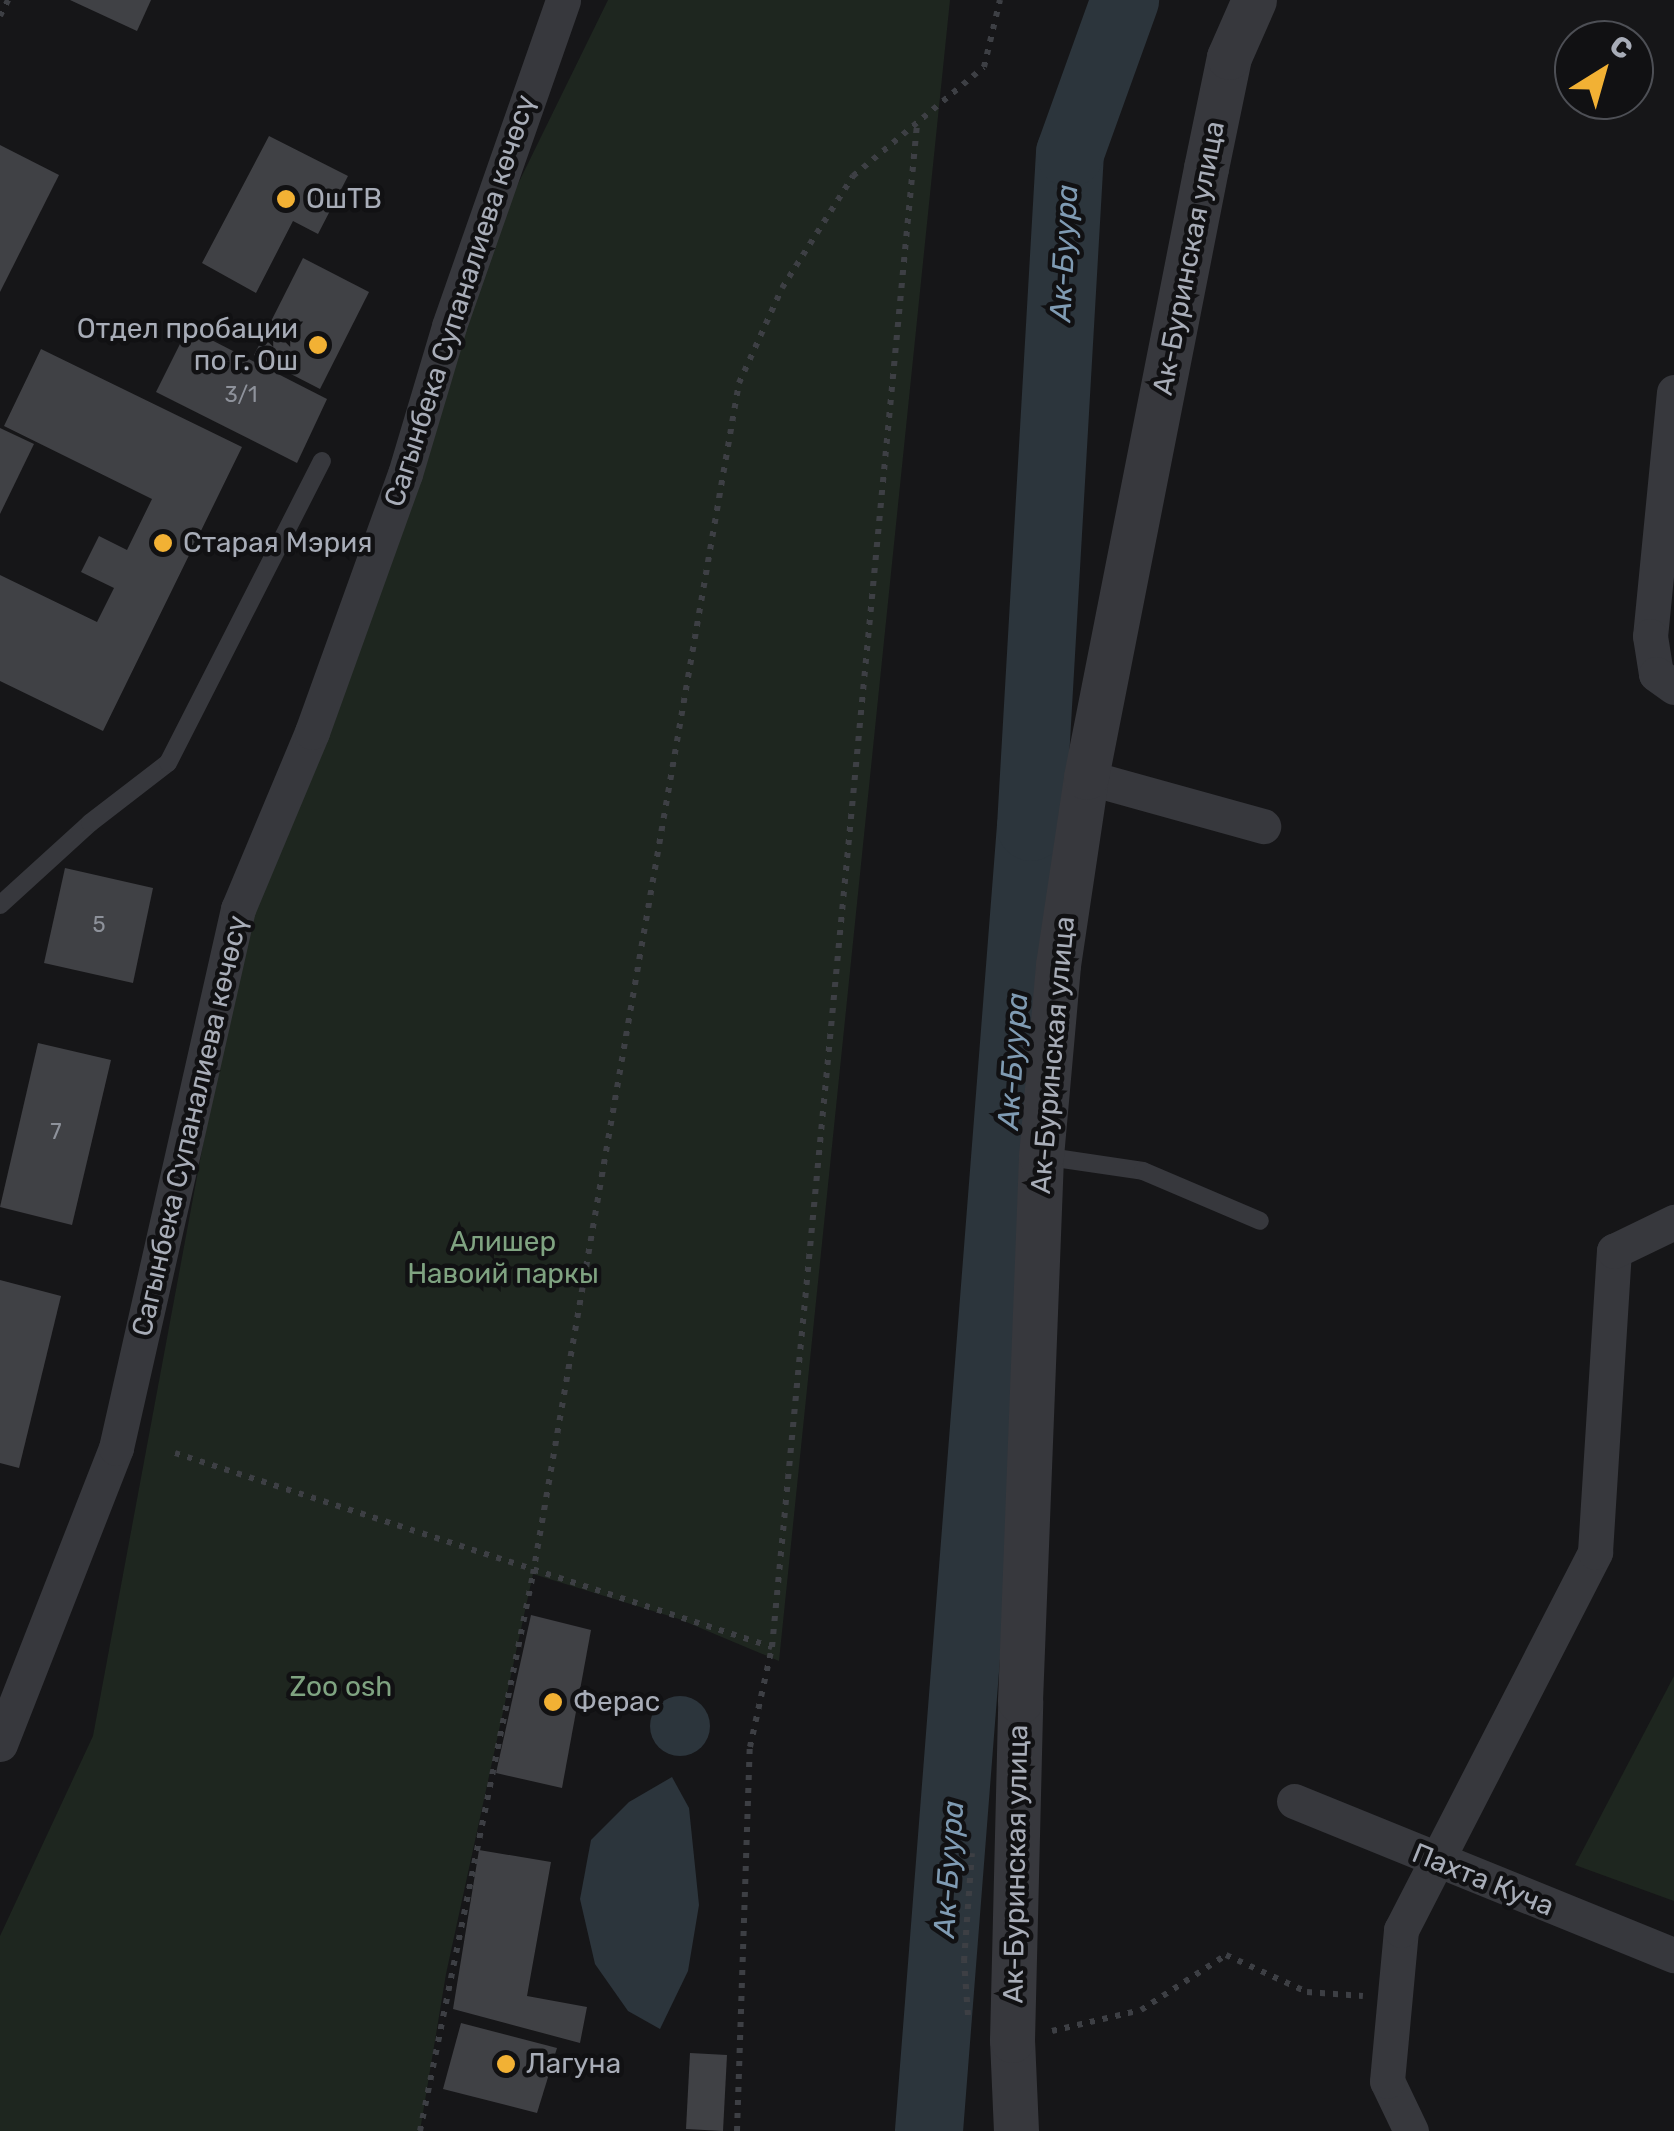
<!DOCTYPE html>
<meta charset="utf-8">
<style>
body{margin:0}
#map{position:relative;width:1674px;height:2131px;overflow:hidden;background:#161618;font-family:Rubik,sans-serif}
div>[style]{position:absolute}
.green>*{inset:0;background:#1e261f}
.water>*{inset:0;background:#2c353c}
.round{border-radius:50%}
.river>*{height:68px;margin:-34px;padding:0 34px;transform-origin:34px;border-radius:34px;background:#2c353c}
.building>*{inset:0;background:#404145}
.path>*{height:6px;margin-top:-3px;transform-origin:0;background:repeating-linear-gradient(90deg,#3d3f44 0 5px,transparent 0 13px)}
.service>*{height:18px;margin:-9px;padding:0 9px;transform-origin:9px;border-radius:9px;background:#37383d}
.minor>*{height:35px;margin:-17.5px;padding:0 17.5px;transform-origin:17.5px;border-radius:17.5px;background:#37383d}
.tertiary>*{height:45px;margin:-22.5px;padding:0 22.5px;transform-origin:22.5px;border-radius:22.5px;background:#37383d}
.dots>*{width:28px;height:28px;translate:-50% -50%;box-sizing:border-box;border:5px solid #111113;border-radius:50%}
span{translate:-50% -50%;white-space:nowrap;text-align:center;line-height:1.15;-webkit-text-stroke:9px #111113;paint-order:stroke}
.number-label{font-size:22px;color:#8e929b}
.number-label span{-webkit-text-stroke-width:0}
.poi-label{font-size:28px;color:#a8adb8}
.left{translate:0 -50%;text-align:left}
.right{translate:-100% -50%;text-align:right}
.street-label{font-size:28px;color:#a8adb8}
.park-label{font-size:28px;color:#7fa381}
.water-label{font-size:30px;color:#7f9bb3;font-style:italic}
.north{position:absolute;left:1554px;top:20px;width:100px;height:100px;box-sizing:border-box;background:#111113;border:2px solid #4d4f55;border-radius:50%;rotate:37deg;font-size:28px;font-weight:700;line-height:40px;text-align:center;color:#a8adb8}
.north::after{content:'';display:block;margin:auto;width:35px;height:45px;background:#f2b134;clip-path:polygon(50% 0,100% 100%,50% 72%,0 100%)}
</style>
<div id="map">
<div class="green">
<div style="clip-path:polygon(608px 0,950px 0,779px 1661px,679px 1619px,533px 1574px,446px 1974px,420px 2131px,0 2131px,0 1936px,93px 1736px,244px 924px,491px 239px)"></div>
<div style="clip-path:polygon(1674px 1676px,1674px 1901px,1575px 1865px)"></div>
</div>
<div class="water">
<div class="round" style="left:650px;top:1696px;width:60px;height:60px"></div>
<div style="clip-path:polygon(672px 1777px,689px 1808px,699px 1905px,688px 1971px,660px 2029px,628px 2011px,595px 1964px,580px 1899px,591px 1840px,629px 1802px)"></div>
</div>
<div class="river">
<div style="left:929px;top:2131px;width:1308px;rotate:-85.53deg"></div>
<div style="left:1031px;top:827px;width:675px;rotate:-86.69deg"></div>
<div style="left:1070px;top:153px;width:163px;rotate:-70.2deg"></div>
</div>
<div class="building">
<div style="clip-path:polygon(70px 0,151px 0,137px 31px)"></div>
<div style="clip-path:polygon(269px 136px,348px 176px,318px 234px,293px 221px,256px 293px,202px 263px)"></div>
<div style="clip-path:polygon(0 145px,59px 175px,0 292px)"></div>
<div style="clip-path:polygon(303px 258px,369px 292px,320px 389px,254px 355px)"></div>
<div style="clip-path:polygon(188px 328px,327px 399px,297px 463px,156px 392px)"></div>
<div style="clip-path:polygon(41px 349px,242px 447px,103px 731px,0 681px,0 575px,97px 622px,114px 588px,81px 572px,99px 536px,127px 550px,152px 499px,4px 426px)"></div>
<div style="clip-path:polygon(0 428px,34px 444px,0 514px)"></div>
<div style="clip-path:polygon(65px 868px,153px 888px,133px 983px,44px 963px)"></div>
<div style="clip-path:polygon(38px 1043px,111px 1060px,72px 1225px,0 1207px)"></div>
<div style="clip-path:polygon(0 1280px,61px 1296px,19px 1468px,0 1463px)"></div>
<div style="clip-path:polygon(531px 1615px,591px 1630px,562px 1788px,496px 1773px)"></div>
<div style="clip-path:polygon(479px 1850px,551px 1862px,527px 1996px,587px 2007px,580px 2043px,453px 2009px)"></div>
<div style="clip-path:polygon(461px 2023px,557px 2048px,537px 2113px,443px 2089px)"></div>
<div style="clip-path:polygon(690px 2053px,727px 2055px,723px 2131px,686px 2129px)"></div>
</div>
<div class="path">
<div style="left:0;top:16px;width:18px;rotate:-63deg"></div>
<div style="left:175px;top:1453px;width:628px;rotate:18deg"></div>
<div style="left:968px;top:2015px;width:54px;rotate:-94.2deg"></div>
<div style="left:964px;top:1961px;width:108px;rotate:-85.8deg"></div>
<div style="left:1052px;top:2031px;width:91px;rotate:-13.3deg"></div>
<div style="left:1141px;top:2010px;width:101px;rotate:-32.9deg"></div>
<div style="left:1226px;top:1955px;width:89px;rotate:24.6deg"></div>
<div style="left:1307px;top:1992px;width:56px;rotate:4.1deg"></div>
<div style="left:420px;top:2131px;width:568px;rotate:-78.53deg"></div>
<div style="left:533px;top:1574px;width:1209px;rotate:-80.19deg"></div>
<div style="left:739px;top:383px;width:104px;rotate:-65.6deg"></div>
<div style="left:782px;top:288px;width:133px;rotate:-57.6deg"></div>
<div style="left:853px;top:176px;width:170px;rotate:-39.8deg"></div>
<div style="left:984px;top:67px;width:69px;rotate:-76.6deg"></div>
<div style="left:737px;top:2131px;width:384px;rotate:-88.1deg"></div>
<div style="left:750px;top:1747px;width:102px;rotate:-77.6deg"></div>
<div style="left:772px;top:1647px;width:1529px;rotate:-84.56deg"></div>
</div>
<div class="service">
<div style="left:0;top:905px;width:122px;rotate:-42.3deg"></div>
<div style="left:90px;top:823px;width:98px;rotate:-37.6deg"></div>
<div style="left:168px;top:763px;width:339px;rotate:-63deg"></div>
<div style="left:1042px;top:1156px;width:102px;rotate:8.4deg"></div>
<div style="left:1143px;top:1171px;width:127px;rotate:23.1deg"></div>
</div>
<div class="minor">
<div style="left:1674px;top:392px;width:245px;rotate:95.6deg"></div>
<div style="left:1650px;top:636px;width:38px;rotate:81deg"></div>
<div style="left:1656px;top:674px;width:22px;rotate:36deg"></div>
<div style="left:1086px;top:777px;width:184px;rotate:15.5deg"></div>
<div style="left:0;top:1744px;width:318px;rotate:-68.6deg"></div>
<div style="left:116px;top:1448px;width:553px;rotate:-77.25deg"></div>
<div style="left:238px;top:909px;width:192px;rotate:-67.3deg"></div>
<div style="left:312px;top:732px;width:274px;rotate:-70.2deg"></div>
<div style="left:405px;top:474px;width:154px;rotate:-73.4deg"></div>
<div style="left:449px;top:326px;width:345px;rotate:-70.7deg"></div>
<div style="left:1294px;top:1801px;width:410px;rotate:22.1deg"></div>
<div style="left:1411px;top:2131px;width:55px;rotate:-115.6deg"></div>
<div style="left:1387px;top:2081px;width:152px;rotate:-84.7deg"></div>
<div style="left:1401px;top:1930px;width:425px;rotate:-62.8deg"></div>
<div style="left:1595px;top:1552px;width:302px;rotate:-86.4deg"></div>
<div style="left:1614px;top:1251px;width:67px;rotate:-25.8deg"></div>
</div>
<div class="tertiary">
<div style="left:1016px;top:2131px;width:91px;rotate:-92.5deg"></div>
<div style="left:1012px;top:2040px;width:339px;rotate:-88.6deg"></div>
<div style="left:1020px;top:1701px;width:545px;rotate:-87.79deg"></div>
<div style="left:1041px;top:1156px;width:192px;rotate:-84.9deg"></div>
<div style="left:1058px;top:965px;width:190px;rotate:-81.5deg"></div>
<div style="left:1086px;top:777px;width:621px;rotate:-78.85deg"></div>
<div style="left:1206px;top:168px;width:113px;rotate:-78.3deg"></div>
<div style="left:1229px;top:57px;width:62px;rotate:-66.3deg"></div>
</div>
<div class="dots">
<div style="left:286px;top:199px;background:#f2b134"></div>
<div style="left:318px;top:345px;background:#f2b134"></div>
<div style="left:163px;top:543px;background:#f2b134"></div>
<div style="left:553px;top:1702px;background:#f2b134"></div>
<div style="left:506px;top:2064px;background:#f2b134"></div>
</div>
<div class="number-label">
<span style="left:241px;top:395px">3/1</span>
<span style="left:99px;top:925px">5</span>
<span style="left:56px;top:1132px">7</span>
</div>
<div class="poi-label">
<span class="left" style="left:306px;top:199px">ОшТВ</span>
<span class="right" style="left:298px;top:345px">Отдел пробации<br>по г. Ош</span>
<span class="left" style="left:183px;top:543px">Старая Мэрия</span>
<span class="left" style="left:573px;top:1702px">Ферас</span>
<span class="left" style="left:526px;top:2064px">Лагуна</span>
</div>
<div class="street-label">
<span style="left:1189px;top:258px;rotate:-79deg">Ак-Буринская улица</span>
<span style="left:460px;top:301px;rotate:-72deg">Сагынбека Супаналиева көчөсү</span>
<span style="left:1053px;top:1055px;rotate:-85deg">Ак-Буринская улица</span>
<span style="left:190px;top:1126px;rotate:-77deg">Сагынбека Супаналиева көчөсү</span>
<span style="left:1016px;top:1864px;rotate:-89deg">Ак-Буринская улица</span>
<span style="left:1483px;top:1880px;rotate:22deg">Пахта Кучa</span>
</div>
<div class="park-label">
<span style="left:503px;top:1258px">Алишер<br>Навоий паркы</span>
<span style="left:341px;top:1687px">Zoo osh</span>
</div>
<div class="water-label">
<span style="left:1064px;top:253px;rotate:-87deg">Ак-Буура</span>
<span style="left:1013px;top:1061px;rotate:-86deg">Ак-Буура</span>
<span style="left:949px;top:1869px;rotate:-86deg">Ак-Буура</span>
</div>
<div class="north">С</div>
</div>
